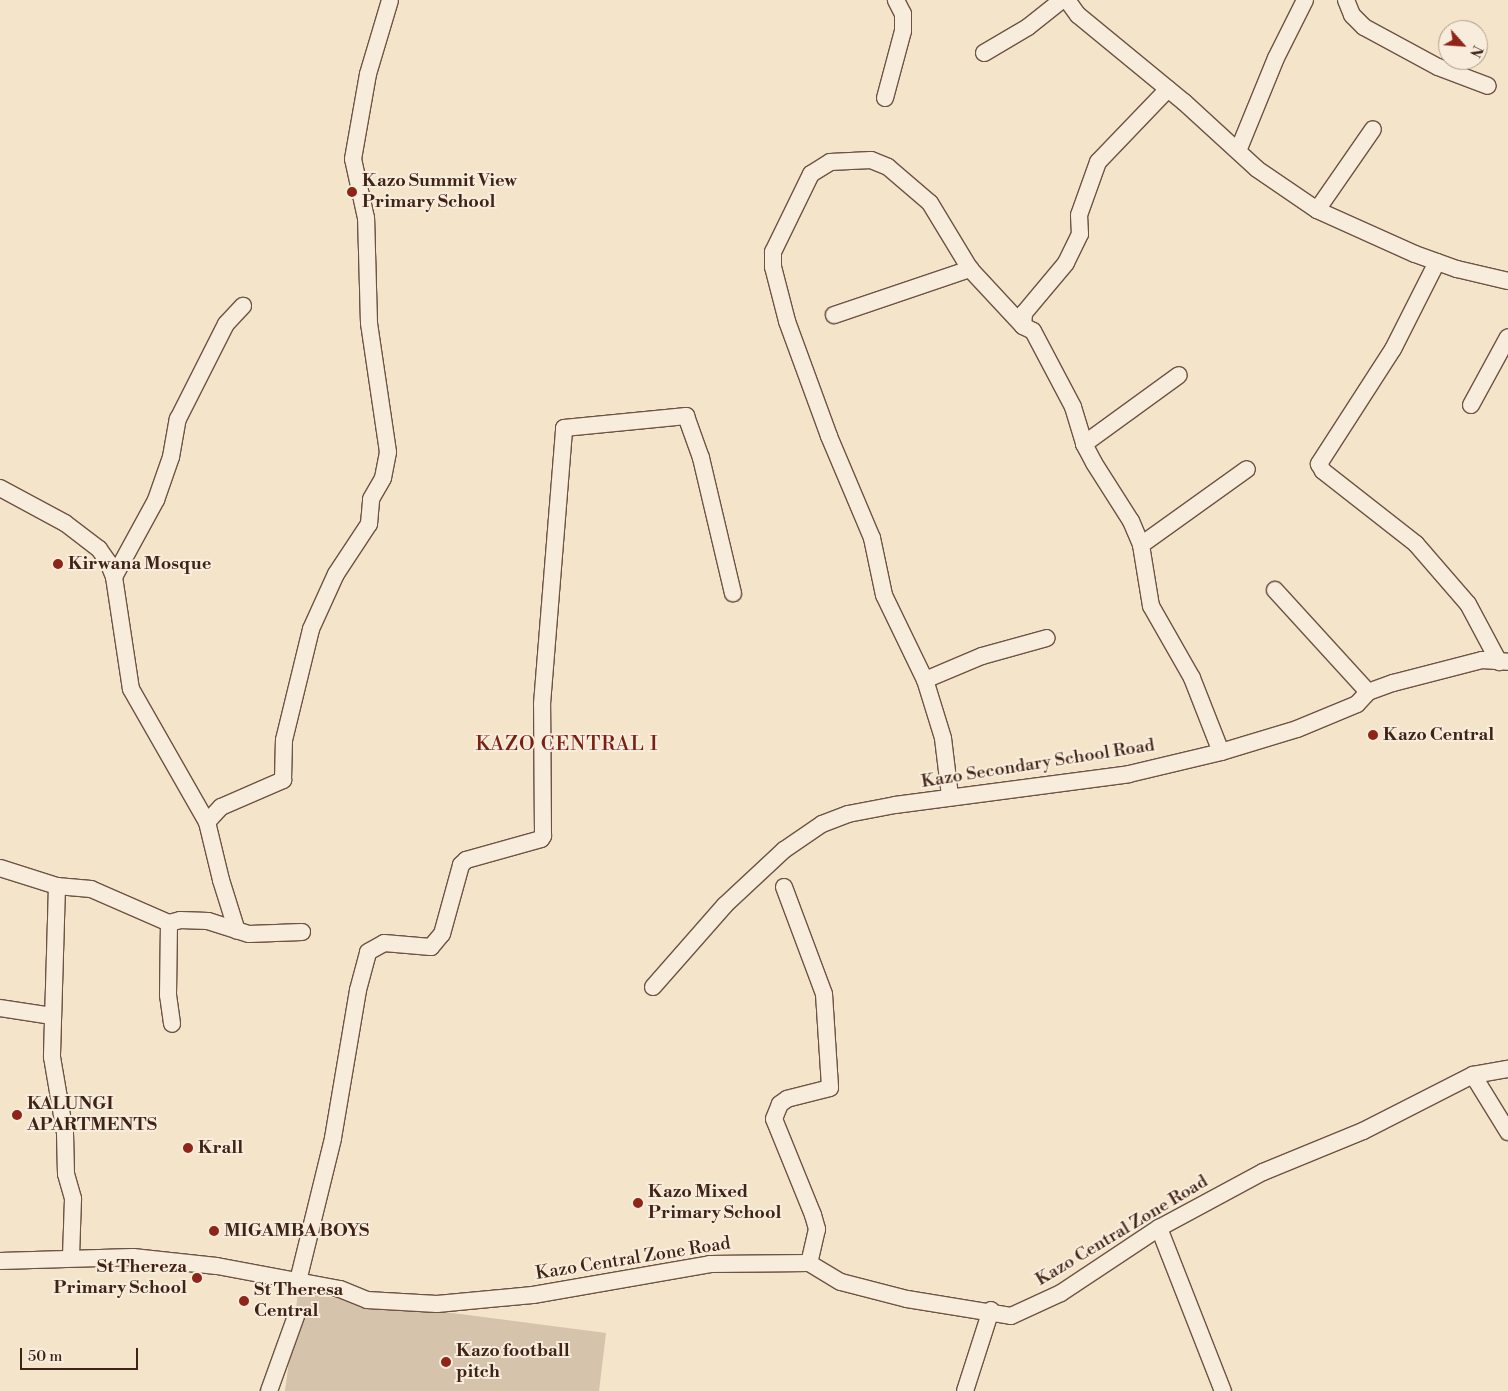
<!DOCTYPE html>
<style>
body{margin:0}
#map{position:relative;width:1508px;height:1391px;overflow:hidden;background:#f4e4c9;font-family:"Libre Bodoni",serif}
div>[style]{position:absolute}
.green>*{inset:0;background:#d5c3ab}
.roads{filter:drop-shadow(1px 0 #6d5344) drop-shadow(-1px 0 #6d5344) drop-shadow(0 1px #6d5344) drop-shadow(0 -1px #6d5344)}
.minor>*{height:16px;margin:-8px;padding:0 8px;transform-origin:8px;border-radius:8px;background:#f8eddc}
.dots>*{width:14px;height:14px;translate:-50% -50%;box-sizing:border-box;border:2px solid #f8eddc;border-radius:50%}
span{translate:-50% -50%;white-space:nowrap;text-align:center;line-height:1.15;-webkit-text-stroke:4px #f8eddc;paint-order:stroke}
.poi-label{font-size:18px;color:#402317;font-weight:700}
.left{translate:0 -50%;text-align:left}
.right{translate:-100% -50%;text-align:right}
.street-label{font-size:18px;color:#402317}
.quarter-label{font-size:20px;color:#7a1f14;letter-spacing:1px}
.north{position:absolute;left:1438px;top:20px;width:50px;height:50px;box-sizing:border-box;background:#f8eddc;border:1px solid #ae9c8d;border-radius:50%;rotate:116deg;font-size:14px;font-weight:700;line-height:20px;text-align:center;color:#402317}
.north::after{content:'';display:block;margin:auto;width:18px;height:22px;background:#8f2418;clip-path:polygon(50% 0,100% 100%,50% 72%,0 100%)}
.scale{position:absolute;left:20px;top:1348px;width:118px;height:22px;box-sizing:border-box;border:2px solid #402317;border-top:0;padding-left:6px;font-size:15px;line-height:18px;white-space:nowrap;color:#402317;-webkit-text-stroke:4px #f8eddc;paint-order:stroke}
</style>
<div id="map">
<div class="green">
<div style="clip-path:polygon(298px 1293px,606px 1333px,599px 1391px,285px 1391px)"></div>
</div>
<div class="roads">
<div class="minor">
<div style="left:1067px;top:0;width:19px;rotate:54deg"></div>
<div style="left:1078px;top:15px;width:137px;rotate:39.4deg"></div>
<div style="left:1184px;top:102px;width:99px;rotate:42.5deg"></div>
<div style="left:1257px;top:169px;width:73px;rotate:34.3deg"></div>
<div style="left:1317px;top:210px;width:107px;rotate:24.2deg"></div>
<div style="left:1415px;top:254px;width:45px;rotate:19.7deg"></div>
<div style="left:1457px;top:269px;width:52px;rotate:13.2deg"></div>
<div style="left:1346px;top:0;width:16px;rotate:68deg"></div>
<div style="left:1352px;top:15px;width:17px;rotate:45deg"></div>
<div style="left:1364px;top:27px;width:84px;rotate:28.4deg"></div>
<div style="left:1438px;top:67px;width:53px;rotate:20.8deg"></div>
<div style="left:984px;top:53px;width:51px;rotate:-30.6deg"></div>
<div style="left:1028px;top:27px;width:43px;rotate:-38.5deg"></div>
<div style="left:1168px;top:89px;width:101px;rotate:133.8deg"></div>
<div style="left:1098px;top:162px;width:56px;rotate:109.7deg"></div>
<div style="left:1079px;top:215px;width:19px;rotate:87deg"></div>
<div style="left:1080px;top:234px;width:32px;rotate:116deg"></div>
<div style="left:1066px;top:263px;width:65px;rotate:130deg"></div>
<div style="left:1024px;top:313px;width:13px;rotate:94deg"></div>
<div style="left:1023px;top:326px;width:11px;rotate:27deg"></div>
<div style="left:1033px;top:331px;width:86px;rotate:62.2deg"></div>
<div style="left:1073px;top:407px;width:39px;rotate:73deg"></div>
<div style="left:1084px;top:444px;width:21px;rotate:62deg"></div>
<div style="left:1094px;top:463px;width:69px;rotate:57.5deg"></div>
<div style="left:1131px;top:521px;width:26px;rotate:67deg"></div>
<div style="left:1141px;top:545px;width:62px;rotate:80.7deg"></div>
<div style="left:1151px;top:606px;width:83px;rotate:60.3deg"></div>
<div style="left:1192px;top:678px;width:79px;rotate:68.6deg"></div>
<div style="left:885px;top:98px;width:69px;rotate:-75deg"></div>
<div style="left:903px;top:31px;width:17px;rotate:-90deg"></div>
<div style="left:903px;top:14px;width:16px;rotate:-117deg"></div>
<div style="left:1238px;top:151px;width:100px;rotate:-67.8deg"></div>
<div style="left:1276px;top:58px;width:65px;rotate:-63.4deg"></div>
<div style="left:1317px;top:210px;width:98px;rotate:-55.3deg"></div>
<div style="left:1437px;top:262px;width:97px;rotate:116.8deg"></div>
<div style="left:1393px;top:349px;width:137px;rotate:122.8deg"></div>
<div style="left:1319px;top:464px;width:8px;rotate:60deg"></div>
<div style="left:1323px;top:471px;width:118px;rotate:38.1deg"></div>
<div style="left:1416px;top:544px;width:79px;rotate:49.1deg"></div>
<div style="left:1468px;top:604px;width:66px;rotate:61.9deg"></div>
<div style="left:834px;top:315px;width:144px;rotate:-18.7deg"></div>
<div style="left:1471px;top:405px;width:77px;rotate:-61.4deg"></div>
<div style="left:1084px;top:444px;width:117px;rotate:-36deg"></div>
<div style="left:0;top:488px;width:74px;rotate:28.3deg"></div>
<div style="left:65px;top:523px;width:43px;rotate:37.4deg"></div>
<div style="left:99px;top:549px;width:16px;rotate:55deg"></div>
<div style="left:108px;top:562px;width:16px;rotate:68deg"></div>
<div style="left:114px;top:577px;width:113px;rotate:81.4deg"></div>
<div style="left:131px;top:689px;width:153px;rotate:60.3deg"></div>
<div style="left:207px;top:822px;width:60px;rotate:76.4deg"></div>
<div style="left:221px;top:880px;width:53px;rotate:72.6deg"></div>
<div style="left:1141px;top:545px;width:130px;rotate:-35.6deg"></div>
<div style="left:114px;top:577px;width:88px;rotate:-61.4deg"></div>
<div style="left:156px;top:500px;width:46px;rotate:-70.8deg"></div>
<div style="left:171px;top:457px;width:39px;rotate:-80deg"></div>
<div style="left:178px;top:419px;width:106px;rotate:-63.2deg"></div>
<div style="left:226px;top:324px;width:25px;rotate:-47deg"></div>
<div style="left:1275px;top:590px;width:138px;rotate:47.6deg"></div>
<div style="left:925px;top:680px;width:62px;rotate:-22.8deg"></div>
<div style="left:982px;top:656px;width:67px;rotate:-15.5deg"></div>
<div style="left:950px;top:796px;width:58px;rotate:-96.9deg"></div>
<div style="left:943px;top:738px;width:61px;rotate:-107.2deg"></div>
<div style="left:925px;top:680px;width:94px;rotate:-115.8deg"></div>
<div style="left:884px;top:595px;width:58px;rotate:-101.9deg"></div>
<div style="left:872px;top:538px;width:111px;rotate:-112.9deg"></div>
<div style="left:829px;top:436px;width:122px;rotate:-110.1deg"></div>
<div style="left:787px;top:321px;width:56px;rotate:-104.5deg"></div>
<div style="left:773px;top:267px;width:15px;rotate:-90deg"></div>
<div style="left:773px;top:252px;width:87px;rotate:-64deg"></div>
<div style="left:811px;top:174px;width:22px;rotate:-32deg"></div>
<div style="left:830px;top:162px;width:41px;rotate:-2.8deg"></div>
<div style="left:871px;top:160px;width:18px;rotate:22deg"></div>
<div style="left:888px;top:167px;width:55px;rotate:40.6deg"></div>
<div style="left:930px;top:203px;width:77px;rotate:58.8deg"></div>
<div style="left:970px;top:269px;width:78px;rotate:47.1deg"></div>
<div style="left:207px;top:822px;width:21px;rotate:-47deg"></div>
<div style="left:221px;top:807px;width:68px;rotate:-23.5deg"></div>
<div style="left:283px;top:780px;width:40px;rotate:-88.6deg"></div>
<div style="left:284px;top:740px;width:114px;rotate:-76.3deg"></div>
<div style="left:311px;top:629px;width:60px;rotate:-65.6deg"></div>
<div style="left:336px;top:574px;width:60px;rotate:-56.6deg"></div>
<div style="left:369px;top:524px;width:25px;rotate:-85deg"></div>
<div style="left:371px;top:499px;width:24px;rotate:-60deg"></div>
<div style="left:383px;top:478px;width:26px;rotate:-79deg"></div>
<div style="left:388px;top:452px;width:130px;rotate:-98.4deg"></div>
<div style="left:369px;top:323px;width:105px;rotate:-91.6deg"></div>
<div style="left:366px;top:218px;width:60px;rotate:-102.4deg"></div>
<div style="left:353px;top:159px;width:86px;rotate:-80deg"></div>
<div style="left:368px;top:74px;width:77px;rotate:-73.4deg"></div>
<div style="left:0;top:868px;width:60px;rotate:17.5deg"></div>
<div style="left:57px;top:886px;width:34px;rotate:5deg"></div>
<div style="left:91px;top:889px;width:85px;rotate:23.6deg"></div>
<div style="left:169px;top:923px;width:11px;rotate:-15deg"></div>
<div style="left:180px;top:920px;width:28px;rotate:2deg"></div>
<div style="left:208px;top:921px;width:43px;rotate:17.6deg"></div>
<div style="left:249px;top:934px;width:53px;rotate:-2.2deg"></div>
<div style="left:57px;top:886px;width:171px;rotate:91.7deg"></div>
<div style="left:52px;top:1057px;width:77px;rotate:80.3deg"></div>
<div style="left:65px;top:1133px;width:41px;rotate:88.6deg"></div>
<div style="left:66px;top:1174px;width:26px;rotate:74deg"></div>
<div style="left:73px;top:1199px;width:57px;rotate:92deg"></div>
<div style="left:784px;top:887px;width:114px;rotate:69.5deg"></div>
<div style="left:824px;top:994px;width:94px;rotate:86.3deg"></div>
<div style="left:830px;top:1088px;width:44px;rotate:165.7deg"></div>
<div style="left:787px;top:1099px;width:9px;rotate:144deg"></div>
<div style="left:780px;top:1104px;width:16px;rotate:112deg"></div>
<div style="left:774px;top:1119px;width:104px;rotate:67.9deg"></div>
<div style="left:813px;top:1215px;width:15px;rotate:74deg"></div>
<div style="left:817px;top:1229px;width:35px;rotate:103deg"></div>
<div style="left:169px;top:923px;width:72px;rotate:90.8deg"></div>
<div style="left:168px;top:995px;width:29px;rotate:82deg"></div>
<div style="left:653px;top:987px;width:109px;rotate:-48.7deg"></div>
<div style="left:725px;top:905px;width:81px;rotate:-43deg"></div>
<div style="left:784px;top:850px;width:46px;rotate:-34.4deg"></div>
<div style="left:822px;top:824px;width:28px;rotate:-21deg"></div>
<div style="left:848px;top:814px;width:48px;rotate:-10.8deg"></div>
<div style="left:895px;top:805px;width:236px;rotate:-7.5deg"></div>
<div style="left:1129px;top:774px;width:95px;rotate:-13.4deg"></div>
<div style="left:1221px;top:752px;width:79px;rotate:-16.8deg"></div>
<div style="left:1297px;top:729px;width:65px;rotate:-22.6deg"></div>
<div style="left:1357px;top:704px;width:16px;rotate:-47deg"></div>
<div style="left:1368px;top:692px;width:27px;rotate:-20deg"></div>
<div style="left:1393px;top:683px;width:92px;rotate:-14.5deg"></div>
<div style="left:1482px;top:660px;width:26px;rotate:4deg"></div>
<div style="left:0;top:1008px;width:53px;rotate:8.7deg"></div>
<div style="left:1473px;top:1075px;width:67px;rotate:58.4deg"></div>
<div style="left:1159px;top:1228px;width:175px;rotate:68.6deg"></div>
<div style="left:0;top:1261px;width:133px;rotate:-1.7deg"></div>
<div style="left:133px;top:1257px;width:84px;rotate:6.1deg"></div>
<div style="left:217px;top:1266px;width:125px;rotate:10.6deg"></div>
<div style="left:340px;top:1289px;width:29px;rotate:22deg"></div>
<div style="left:367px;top:1300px;width:70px;rotate:3.3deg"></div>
<div style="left:437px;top:1304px;width:96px;rotate:-5.4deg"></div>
<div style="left:533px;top:1295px;width:180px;rotate:-9.9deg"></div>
<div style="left:710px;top:1264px;width:99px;rotate:-0.6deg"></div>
<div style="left:809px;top:1263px;width:37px;rotate:31deg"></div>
<div style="left:841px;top:1282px;width:68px;rotate:14.4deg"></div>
<div style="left:907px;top:1299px;width:105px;rotate:9.3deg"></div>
<div style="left:1011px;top:1316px;width:55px;rotate:-24.7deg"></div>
<div style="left:1061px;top:1293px;width:118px;rotate:-33.6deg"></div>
<div style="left:1159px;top:1228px;width:118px;rotate:-28.3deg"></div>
<div style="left:1263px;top:1172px;width:108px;rotate:-22.3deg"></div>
<div style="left:1363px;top:1131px;width:123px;rotate:-27deg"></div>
<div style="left:1473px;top:1075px;width:36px;rotate:-10deg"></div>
<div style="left:298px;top:1281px;width:147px;rotate:-76.2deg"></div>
<div style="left:333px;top:1138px;width:150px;rotate:-80.4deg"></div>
<div style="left:358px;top:990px;width:39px;rotate:-75deg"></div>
<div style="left:368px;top:952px;width:18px;rotate:-29deg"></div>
<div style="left:384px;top:943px;width:47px;rotate:4.9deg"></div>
<div style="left:431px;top:947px;width:17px;rotate:-50deg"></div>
<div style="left:442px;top:934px;width:72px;rotate:-74.6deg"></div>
<div style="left:461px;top:865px;width:7px;rotate:-45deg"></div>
<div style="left:466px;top:860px;width:78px;rotate:-15.6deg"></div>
<div style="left:541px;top:839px;width:4px;rotate:-56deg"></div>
<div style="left:543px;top:836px;width:132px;rotate:-90.4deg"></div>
<div style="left:542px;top:704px;width:277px;rotate:-85.4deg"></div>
<div style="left:564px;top:428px;width:123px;rotate:-5.6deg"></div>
<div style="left:686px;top:416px;width:45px;rotate:70.3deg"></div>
<div style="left:701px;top:458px;width:139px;rotate:76.7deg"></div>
<div style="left:269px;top:1391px;width:80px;rotate:-70.2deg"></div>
<div style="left:965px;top:1391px;width:85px;rotate:-72.2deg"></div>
</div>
</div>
<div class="dots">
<div style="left:352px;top:192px;background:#8f2418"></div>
<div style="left:58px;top:564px;background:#8f2418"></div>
<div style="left:1373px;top:735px;background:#8f2418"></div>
<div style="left:17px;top:1115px;background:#8f2418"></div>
<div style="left:188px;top:1148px;background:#8f2418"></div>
<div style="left:638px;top:1203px;background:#8f2418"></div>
<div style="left:214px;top:1231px;background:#8f2418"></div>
<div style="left:197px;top:1278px;background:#8f2418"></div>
<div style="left:244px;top:1301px;background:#8f2418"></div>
<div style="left:446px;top:1362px;background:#8f2418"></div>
</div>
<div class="poi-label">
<span class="left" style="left:362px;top:192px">Kazo Summit View<br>Primary School</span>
<span class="left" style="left:68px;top:564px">Kirwana Mosque</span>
<span class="left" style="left:1383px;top:735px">Kazo Central</span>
<span class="left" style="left:27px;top:1115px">KALUNGI<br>APARTMENTS</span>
<span class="left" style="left:198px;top:1148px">Krall</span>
<span class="left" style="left:648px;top:1203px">Kazo Mixed<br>Primary School</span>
<span class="left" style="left:224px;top:1231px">MIGAMBA BOYS</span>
<span class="right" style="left:187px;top:1278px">St Thereza<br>Primary School</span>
<span class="left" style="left:254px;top:1301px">St Theresa<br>Central</span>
<span class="left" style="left:456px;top:1362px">Kazo football<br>pitch</span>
</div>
<div class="street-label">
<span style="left:1038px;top:764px;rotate:-9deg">Kazo Secondary School Road</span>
<span style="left:1122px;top:1231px;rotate:-31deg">Kazo Central Zone Road</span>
<span style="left:633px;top:1259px;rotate:-9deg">Kazo Central Zone Road</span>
</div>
<div class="quarter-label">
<span style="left:567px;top:744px">KAZO CENTRAL I</span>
</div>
<div class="north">N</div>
<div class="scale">50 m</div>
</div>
